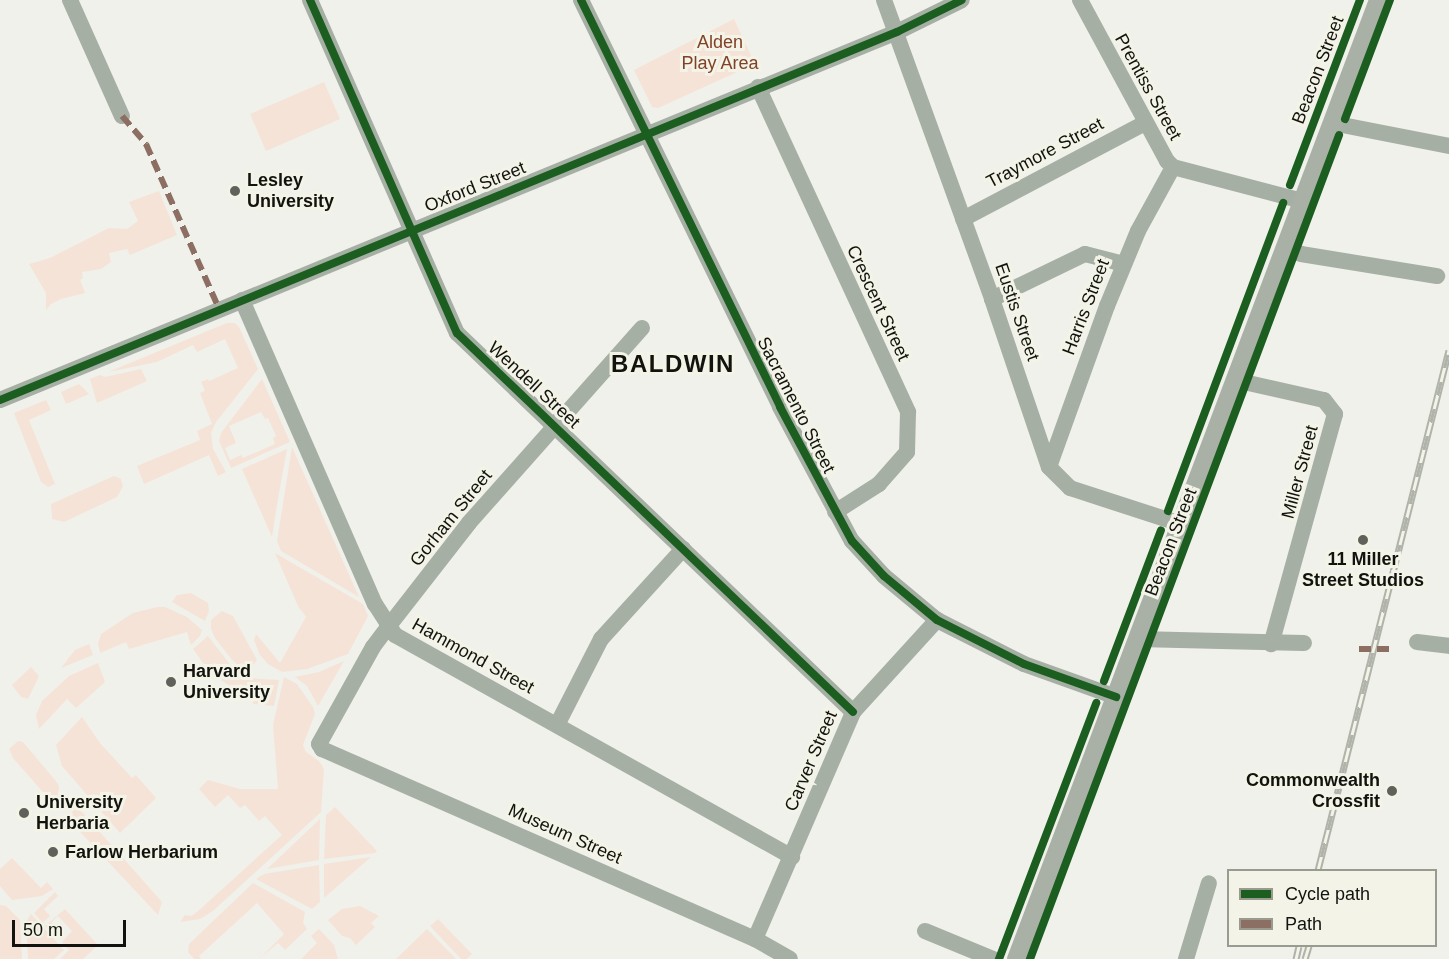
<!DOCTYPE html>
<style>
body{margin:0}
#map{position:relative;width:1449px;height:959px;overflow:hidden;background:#f0f1ea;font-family:Helvetica,sans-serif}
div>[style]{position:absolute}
.green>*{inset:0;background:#f6e3d8}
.minor>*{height:16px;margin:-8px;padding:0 8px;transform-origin:8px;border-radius:8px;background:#a6afa4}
.major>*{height:21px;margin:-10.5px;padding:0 10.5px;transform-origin:10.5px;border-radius:10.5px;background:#a9b0a5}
.rail>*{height:7px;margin-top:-3.5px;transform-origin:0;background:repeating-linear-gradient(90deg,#f3f4e7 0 14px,#afb3aa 0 28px);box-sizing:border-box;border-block:2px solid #afb3aa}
.quiet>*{height:6px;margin-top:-3px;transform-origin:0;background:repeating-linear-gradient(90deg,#8d6e63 0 12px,transparent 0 18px)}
.cycleway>*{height:8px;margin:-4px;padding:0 4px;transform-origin:4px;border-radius:4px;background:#1b5e20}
.dots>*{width:16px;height:16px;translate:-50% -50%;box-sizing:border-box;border:3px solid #f3f4e7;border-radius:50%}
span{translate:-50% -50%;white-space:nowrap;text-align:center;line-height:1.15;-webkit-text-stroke:6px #f3f4e7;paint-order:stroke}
.park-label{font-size:18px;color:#824127}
.street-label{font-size:18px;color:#12130e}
.poi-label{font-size:18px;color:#12130e;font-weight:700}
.left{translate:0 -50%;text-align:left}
.right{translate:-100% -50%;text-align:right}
.district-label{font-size:24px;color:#12130e;font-weight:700;letter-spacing:1.5px}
.legend{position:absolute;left:1227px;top:869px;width:210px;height:78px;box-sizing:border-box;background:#f3f4e7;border:2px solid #999a90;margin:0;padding:8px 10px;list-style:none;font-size:18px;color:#12130e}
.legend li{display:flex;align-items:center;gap:12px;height:30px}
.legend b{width:30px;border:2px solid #999a90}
.scale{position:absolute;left:12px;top:920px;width:114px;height:27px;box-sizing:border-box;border:3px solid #12130e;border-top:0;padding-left:8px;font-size:18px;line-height:21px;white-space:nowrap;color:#12130e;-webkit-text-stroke:4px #f3f4e7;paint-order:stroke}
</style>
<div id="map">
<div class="green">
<div style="clip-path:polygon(734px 19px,755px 64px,658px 108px,652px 107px,634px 70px)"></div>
<div style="clip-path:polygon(324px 82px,340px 119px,266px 151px,250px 114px)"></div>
<div style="clip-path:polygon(159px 191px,177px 235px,130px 255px,127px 249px,109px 253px,111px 262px,101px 269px,82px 272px,83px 278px,80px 280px,85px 293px,61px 299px,51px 304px,46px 310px,46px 293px,29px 264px,50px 258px,109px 228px,127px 229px,138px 221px,129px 202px)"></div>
<div style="clip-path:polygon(227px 323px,235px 323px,239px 327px,258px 369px,216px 422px,211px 433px,213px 449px,226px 472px,218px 476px,209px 455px,144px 484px,137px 466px,200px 440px,197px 431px,212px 424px,200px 393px,205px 391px,201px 382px,208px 379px,209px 381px,238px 368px,225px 339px,197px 352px,193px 345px,157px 362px,108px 372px)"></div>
<div style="clip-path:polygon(141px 369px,147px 381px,97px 403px,90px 379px,100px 375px,105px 377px)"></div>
<div style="clip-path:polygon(evenodd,262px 379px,290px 442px,231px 468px,219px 441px,221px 433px,262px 379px,261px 412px,265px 419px,268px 418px,276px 436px,273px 438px,275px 444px,243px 458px,241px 455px,230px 460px,225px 448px,236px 443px,229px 426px,261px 412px)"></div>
<div style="clip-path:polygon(79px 384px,89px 394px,66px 404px,61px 392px)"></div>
<div style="clip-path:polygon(46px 400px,51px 410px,29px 420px,55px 484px,48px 487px,41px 482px,14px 413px)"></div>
<div style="clip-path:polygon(292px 447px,359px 597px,281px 551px,277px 541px)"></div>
<div style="clip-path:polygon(287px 449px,279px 493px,272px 537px,242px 469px)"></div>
<div style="clip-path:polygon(114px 476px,121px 479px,123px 486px,117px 497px,64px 522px,52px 519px,51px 504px)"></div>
<div style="clip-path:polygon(275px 553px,363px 604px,368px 616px,348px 654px,307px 669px,282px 672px,268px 664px,260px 655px,254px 640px,256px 634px,280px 663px,306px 617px,298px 606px)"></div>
<div style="clip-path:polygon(191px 593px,208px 603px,209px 611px,205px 621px,172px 602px,177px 595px)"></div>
<div style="clip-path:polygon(157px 607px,165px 607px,187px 617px,202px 630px,200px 636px,191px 645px,187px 632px,129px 649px,126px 642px,100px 653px,98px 643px,101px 634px,133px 613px)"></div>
<div style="clip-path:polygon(222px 611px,233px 616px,257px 660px,249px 670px,243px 669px,232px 660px,215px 638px,211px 629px,211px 620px)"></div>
<div style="clip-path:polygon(208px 636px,236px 672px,248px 678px,279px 680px,274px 706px,253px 704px,254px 693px,232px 687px,211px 674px,193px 649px)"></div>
<div style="clip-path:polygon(89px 644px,93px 655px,61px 668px,75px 650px)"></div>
<div style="clip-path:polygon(344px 661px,318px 706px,307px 686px,295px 677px,319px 672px)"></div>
<div style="clip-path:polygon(98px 663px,105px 682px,76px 708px,67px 699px,39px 729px,36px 715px,42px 701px,69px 676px)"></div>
<div style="clip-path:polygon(31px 667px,39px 676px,28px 699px,21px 697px,12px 685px)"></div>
<div style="clip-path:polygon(284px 677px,297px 684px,313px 707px,315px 714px,303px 745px,306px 752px,319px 761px,324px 769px,321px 812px,213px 911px,200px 919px,180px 922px,185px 915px,191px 916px,197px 912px,282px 835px,265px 816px,259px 821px,245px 805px,240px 808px,228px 795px,215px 807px,199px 789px,208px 780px,240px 789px,278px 789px,273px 725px)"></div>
<div style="clip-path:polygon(82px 717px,100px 743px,132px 778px,136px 775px,156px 798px,120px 833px,62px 766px,56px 745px)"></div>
<div style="clip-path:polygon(18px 741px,23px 742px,55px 780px,59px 786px,57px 808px,13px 758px,9px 749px)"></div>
<div style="clip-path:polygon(75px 804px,162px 902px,158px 915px,69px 820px)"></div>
<div style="clip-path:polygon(335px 807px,377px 851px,375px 853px,324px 859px,326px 815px)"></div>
<div style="clip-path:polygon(320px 819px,319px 860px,267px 869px)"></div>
<div style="clip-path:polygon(371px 857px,324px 898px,324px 864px)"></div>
<div style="clip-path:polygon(12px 858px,41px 888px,47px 882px,53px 889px,42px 896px,12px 900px,0 886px,0 869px)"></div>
<div style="clip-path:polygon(319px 865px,320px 902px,312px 909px,256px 879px,264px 874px)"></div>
<div style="clip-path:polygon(253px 883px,305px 912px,303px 923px,307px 929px,285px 950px,278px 943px,259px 959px,284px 934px,257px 903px,199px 956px,201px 959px,194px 959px,188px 952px,189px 944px)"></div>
<div style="clip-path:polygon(55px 892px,58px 896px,44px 909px,50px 916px,43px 923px,34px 913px)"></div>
<div style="clip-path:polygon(0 905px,6px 906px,20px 920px,22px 959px,0 959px)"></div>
<div style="clip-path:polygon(360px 906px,379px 916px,371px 923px,375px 927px,356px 945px,350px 938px,342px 936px,328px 920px,342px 909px)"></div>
<div style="clip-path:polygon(65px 909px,98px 945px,83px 959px,60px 959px,69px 950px,62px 942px,72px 931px,58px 916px,51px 923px,55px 928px,51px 932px,45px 926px)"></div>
<div style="clip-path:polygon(31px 914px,64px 950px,54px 959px,28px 959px,26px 922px)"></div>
<div style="clip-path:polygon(438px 919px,472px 954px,467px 959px,461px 959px,430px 926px)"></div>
<div style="clip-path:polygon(319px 929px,334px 945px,338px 959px,301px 959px,317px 943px,311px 936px)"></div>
<div style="clip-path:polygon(427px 929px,456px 959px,396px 959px)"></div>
</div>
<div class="minor">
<div style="left:70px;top:0;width:127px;rotate:65.9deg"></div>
<div style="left:310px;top:0;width:364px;rotate:66.2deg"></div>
<div style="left:457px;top:333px;width:548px;rotate:43.74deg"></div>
<div style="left:581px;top:0;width:453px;rotate:63.9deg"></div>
<div style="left:780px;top:407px;width:152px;rotate:61.8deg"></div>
<div style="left:852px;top:541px;width:47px;rotate:47.6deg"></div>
<div style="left:884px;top:576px;width:69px;rotate:39.7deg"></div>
<div style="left:937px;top:620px;width:97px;rotate:26.8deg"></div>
<div style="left:1024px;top:664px;width:98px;rotate:19.7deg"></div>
<div style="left:884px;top:0;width:318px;rotate:70.1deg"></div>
<div style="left:992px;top:299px;width:177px;rotate:71.3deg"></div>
<div style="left:1049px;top:467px;width:30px;rotate:45deg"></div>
<div style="left:1070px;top:488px;width:117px;rotate:18deg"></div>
<div style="left:1080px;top:0;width:183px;rotate:61.6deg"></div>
<div style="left:1167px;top:161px;width:8px;rotate:45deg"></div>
<div style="left:1173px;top:167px;width:134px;rotate:14.7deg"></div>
<div style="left:758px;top:87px;width:358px;rotate:65.2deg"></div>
<div style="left:908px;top:412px;width:40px;rotate:91.4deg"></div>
<div style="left:907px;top:452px;width:43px;rotate:131.2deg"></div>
<div style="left:879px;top:484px;width:52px;rotate:147.5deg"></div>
<div style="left:1332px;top:123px;width:119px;rotate:11.1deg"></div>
<div style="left:963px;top:219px;width:206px;rotate:-27.8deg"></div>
<div style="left:1285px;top:249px;width:17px;rotate:17deg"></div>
<div style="left:1301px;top:254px;width:138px;rotate:9.2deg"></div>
<div style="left:992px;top:299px;width:103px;rotate:-25.8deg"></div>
<div style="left:1085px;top:254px;width:40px;rotate:14.4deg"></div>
<div style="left:242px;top:300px;width:332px;rotate:66.4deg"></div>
<div style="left:375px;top:604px;width:37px;rotate:57deg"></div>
<div style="left:395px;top:635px;width:455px;rotate:29.2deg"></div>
<div style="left:642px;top:328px;width:261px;rotate:131.6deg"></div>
<div style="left:469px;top:523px;width:132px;rotate:127.9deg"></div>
<div style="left:388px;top:627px;width:25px;rotate:127deg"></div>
<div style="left:373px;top:647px;width:111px;rotate:119.1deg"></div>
<div style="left:319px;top:744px;width:6px;rotate:59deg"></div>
<div style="left:322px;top:749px;width:473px;rotate:23.7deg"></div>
<div style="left:755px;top:939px;width:40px;rotate:29.7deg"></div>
<div style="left:1235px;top:380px;width:91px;rotate:12.7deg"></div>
<div style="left:1324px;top:400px;width:18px;rotate:52deg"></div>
<div style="left:1335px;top:414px;width:239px;rotate:105.5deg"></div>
<div style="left:0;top:400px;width:970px;rotate:-22.31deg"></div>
<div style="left:897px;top:32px;width:72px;rotate:-26.2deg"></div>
<div style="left:1049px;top:467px;width:171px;rotate:-70.2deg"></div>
<div style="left:1107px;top:306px;width:81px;rotate:-67.5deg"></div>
<div style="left:1138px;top:231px;width:73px;rotate:-61.3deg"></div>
<div style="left:1138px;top:639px;width:166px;rotate:1.4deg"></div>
<div style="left:1417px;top:642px;width:32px;rotate:7deg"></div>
<div style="left:557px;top:725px;width:97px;rotate:-62.9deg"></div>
<div style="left:601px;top:639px;width:122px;rotate:-47.7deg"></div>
<div style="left:925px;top:931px;width:74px;rotate:22.4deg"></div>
<div style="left:755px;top:939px;width:247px;rotate:-66.6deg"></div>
<div style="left:853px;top:712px;width:125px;rotate:-47.6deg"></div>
<div style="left:1186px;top:959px;width:79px;rotate:-73.2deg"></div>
</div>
<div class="major">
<div style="left:1017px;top:959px;width:1025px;rotate:-69.32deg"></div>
</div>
<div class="rail">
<div style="left:1318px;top:870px;width:536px;rotate:-75.86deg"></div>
<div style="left:1296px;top:959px;width:13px;rotate:-77deg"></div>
<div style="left:1305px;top:959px;width:14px;rotate:-73deg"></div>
</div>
<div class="quiet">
<div style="left:122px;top:116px;width:37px;rotate:49deg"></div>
<div style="left:146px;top:144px;width:180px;rotate:66.1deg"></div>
<div style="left:1359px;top:649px;width:36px"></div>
</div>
<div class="cycleway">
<div style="left:310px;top:0;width:364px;rotate:66.2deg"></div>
<div style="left:457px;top:333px;width:548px;rotate:43.74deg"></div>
<div style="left:581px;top:0;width:453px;rotate:63.9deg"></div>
<div style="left:780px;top:407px;width:152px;rotate:61.8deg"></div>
<div style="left:852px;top:541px;width:47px;rotate:47.6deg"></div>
<div style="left:884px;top:576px;width:69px;rotate:39.7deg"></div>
<div style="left:937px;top:620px;width:97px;rotate:26.8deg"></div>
<div style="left:1024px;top:664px;width:98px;rotate:19.7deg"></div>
<div style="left:1345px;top:119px;width:127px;rotate:-69.3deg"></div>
<div style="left:1290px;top:185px;width:198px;rotate:-69.3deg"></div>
<div style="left:0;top:400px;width:970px;rotate:-22.31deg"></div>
<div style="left:897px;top:32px;width:72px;rotate:-26.2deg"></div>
<div style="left:1168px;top:511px;width:329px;rotate:-69.5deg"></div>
<div style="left:1104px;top:681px;width:161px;rotate:-69.3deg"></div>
<div style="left:999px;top:959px;width:274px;rotate:-69.2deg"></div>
<div style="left:1030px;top:959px;width:880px;rotate:-69.44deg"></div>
</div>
<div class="dots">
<div style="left:235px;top:191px;background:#60615b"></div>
<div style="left:1363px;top:540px;background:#60615b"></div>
<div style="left:171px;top:682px;background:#60615b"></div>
<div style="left:1392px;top:791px;background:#60615b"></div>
<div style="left:24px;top:813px;background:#60615b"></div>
<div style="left:53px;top:852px;background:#60615b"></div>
</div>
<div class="park-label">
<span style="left:720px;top:53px">Alden<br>Play Area</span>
</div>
<div class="street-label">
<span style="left:1318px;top:70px;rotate:-69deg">Beacon Street</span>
<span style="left:1148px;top:87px;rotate:61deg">Prentiss Street</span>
<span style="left:1045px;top:153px;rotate:-28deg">Traymore Street</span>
<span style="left:475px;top:187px;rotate:-22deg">Oxford Street</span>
<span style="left:878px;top:303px;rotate:65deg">Crescent Street</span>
<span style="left:1086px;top:307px;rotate:-69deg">Harris Street</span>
<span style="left:1017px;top:312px;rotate:71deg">Eustis Street</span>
<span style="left:534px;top:385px;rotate:43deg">Wendell Street</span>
<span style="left:796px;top:405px;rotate:63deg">Sacramento Street</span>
<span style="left:1300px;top:472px;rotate:-75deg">Miller Street</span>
<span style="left:451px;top:518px;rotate:-51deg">Gorham Street</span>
<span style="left:1171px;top:542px;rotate:-69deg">Beacon Street</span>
<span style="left:473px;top:656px;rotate:29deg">Hammond Street</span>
<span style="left:811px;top:761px;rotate:-67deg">Carver Street</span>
<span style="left:565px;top:834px;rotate:24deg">Museum Street</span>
</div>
<div class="poi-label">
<span class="left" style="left:247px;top:191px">Lesley<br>University</span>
<span style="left:1363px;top:570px">11 Miller<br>Street Studios</span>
<span class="left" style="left:183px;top:682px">Harvard<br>University</span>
<span class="right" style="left:1380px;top:791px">Commonwealth<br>Crossfit</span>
<span class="left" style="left:36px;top:813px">University<br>Herbaria</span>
<span class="left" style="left:65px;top:852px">Farlow Herbarium</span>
</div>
<div class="district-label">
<span style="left:673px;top:364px">BALDWIN</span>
</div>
<ul class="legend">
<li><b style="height:8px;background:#1b5e20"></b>Cycle path</li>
<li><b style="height:8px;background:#8d6e63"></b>Path</li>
</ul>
<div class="scale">50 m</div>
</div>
